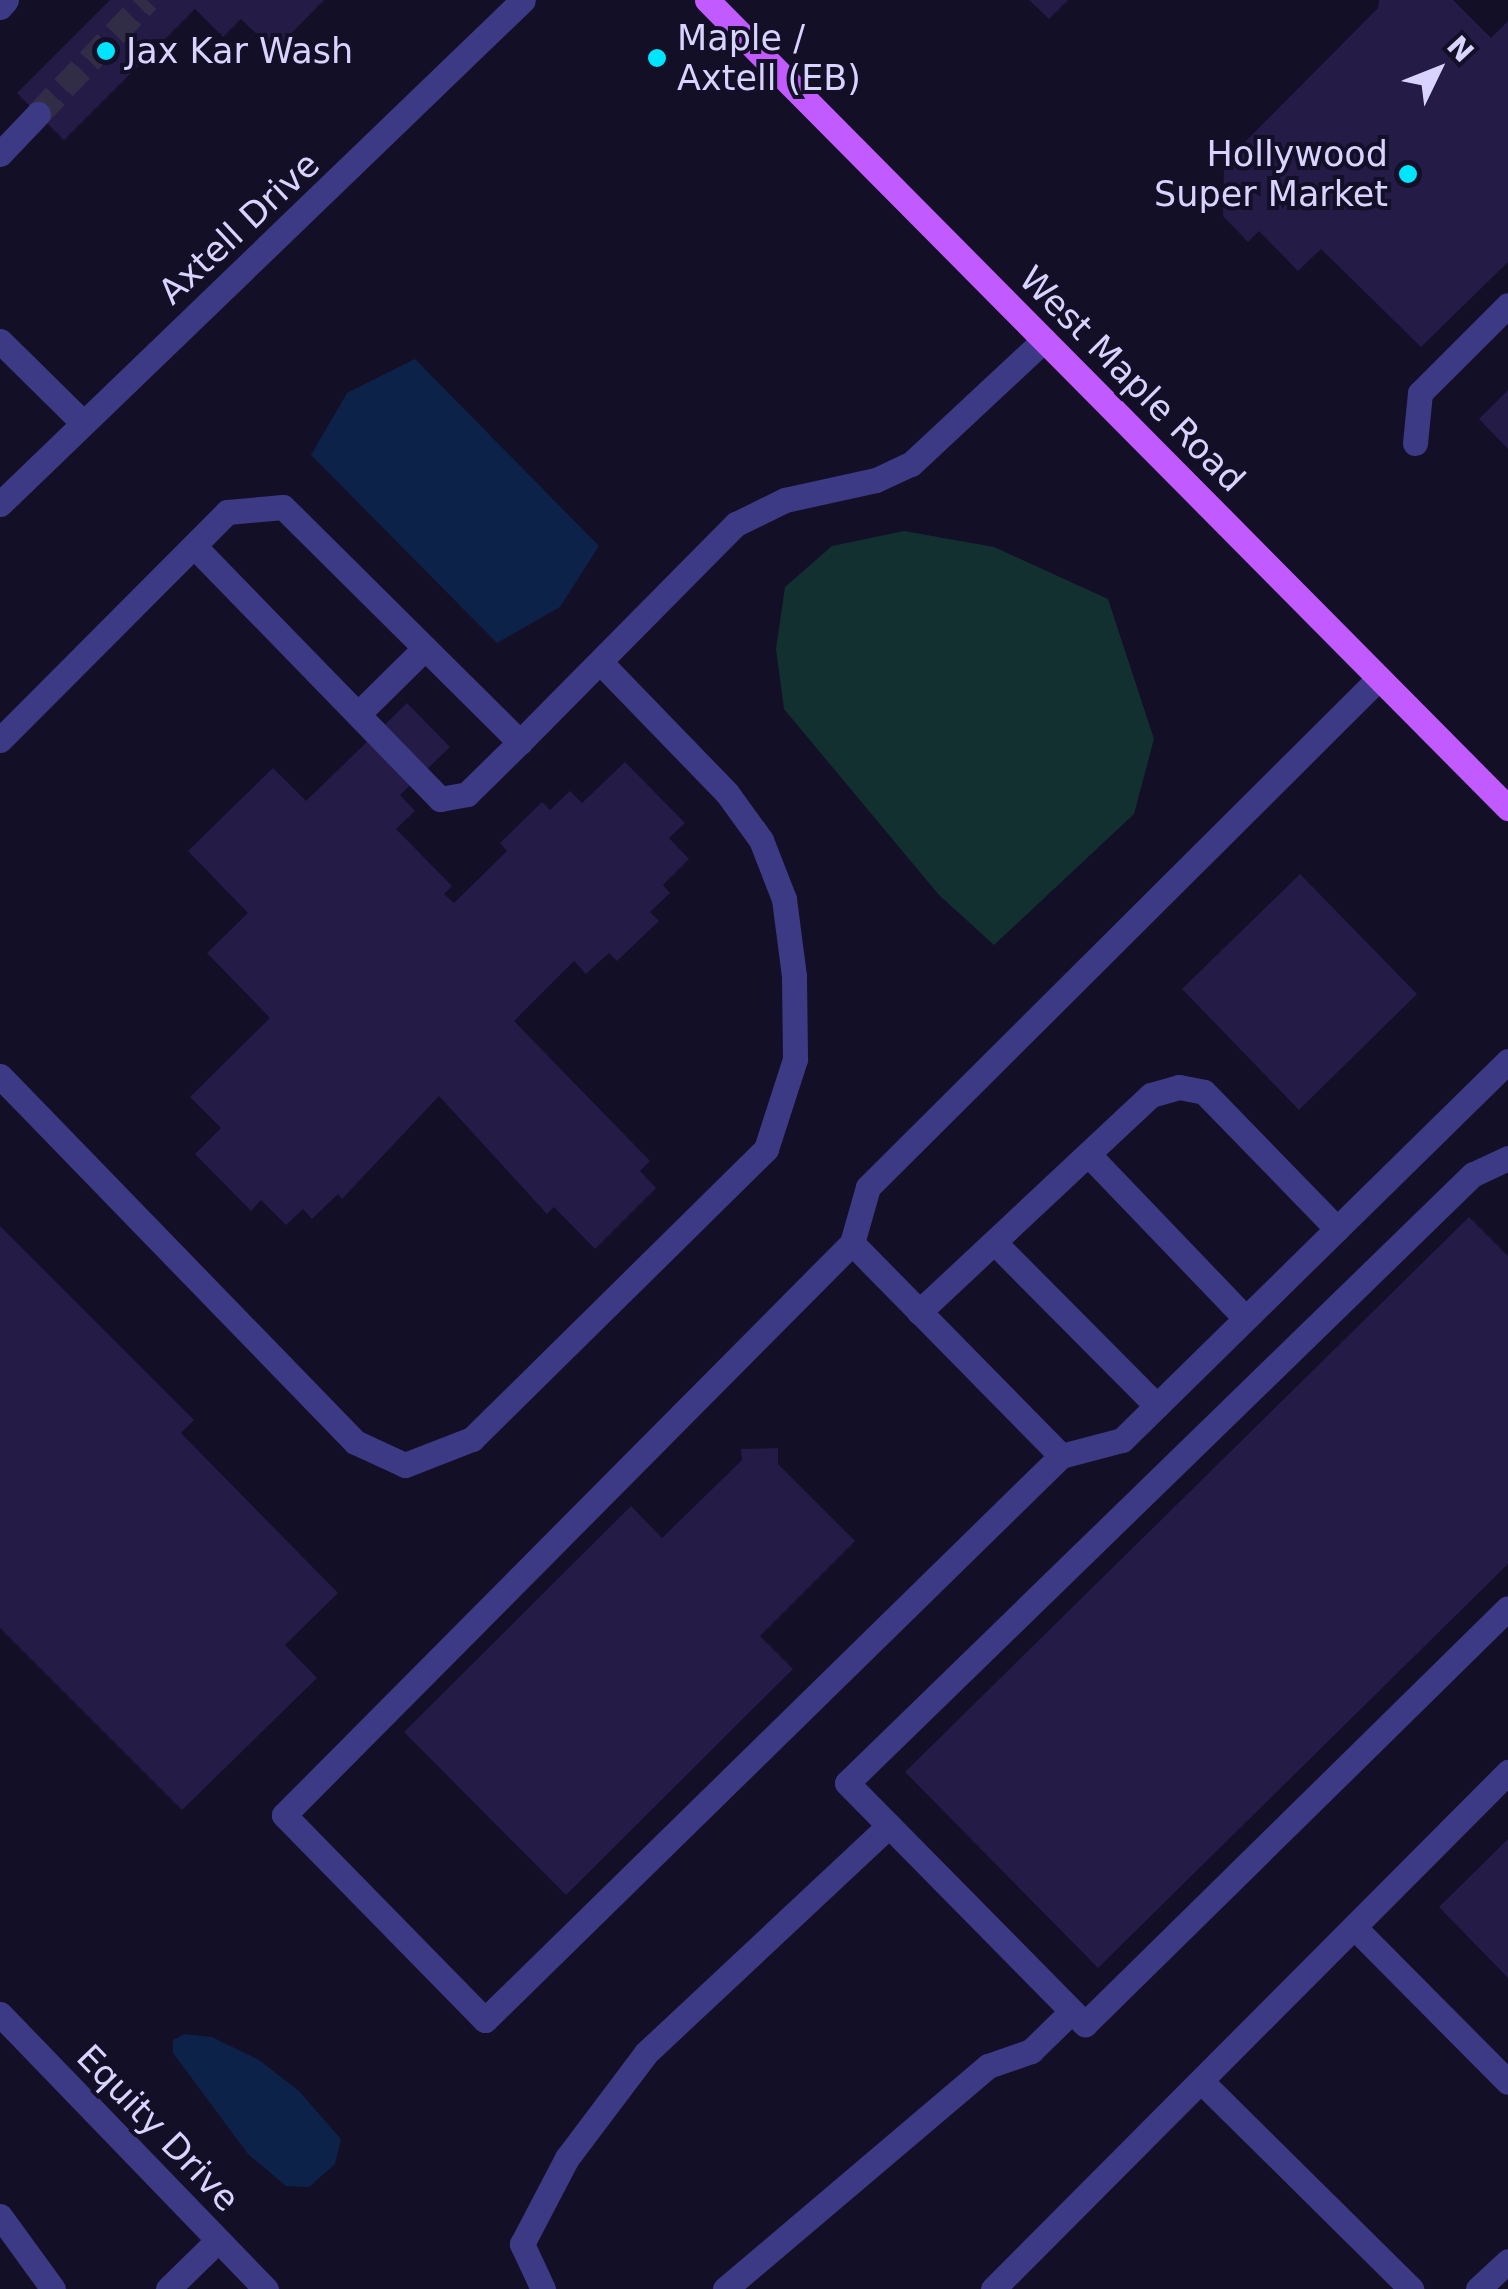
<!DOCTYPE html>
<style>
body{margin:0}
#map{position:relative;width:1508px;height:2289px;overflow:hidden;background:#130f26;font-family:"DejaVu Sans",sans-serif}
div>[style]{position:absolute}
.green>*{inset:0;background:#12302f}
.water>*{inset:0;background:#0c2248}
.building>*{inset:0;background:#241b47}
.minor-tunnel>*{height:25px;margin-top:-12.5px;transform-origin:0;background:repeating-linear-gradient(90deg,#312d47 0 25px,transparent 0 37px)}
.minor>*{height:25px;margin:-12.5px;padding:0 12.5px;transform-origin:12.5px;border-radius:12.5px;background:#3d3a85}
.major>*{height:25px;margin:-12.5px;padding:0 12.5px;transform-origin:12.5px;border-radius:12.5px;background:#c25bff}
.dots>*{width:28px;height:28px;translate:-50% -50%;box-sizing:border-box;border:5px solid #130f26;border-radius:50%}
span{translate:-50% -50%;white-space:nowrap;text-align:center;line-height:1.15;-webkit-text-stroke:8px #130f26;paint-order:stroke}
.poi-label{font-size:35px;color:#d9d4ff}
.left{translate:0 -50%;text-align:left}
.right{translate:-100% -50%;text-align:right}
.street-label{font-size:35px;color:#d9d4ff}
.north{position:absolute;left:1388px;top:20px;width:100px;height:100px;-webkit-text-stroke:8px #130f26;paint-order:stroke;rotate:47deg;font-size:28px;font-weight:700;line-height:40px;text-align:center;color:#d9d4ff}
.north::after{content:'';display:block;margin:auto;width:35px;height:45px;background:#d9d4ff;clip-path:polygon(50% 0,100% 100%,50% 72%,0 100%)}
</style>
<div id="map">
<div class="green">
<div style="clip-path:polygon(904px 531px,994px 547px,1108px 599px,1154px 739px,1134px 814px,994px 945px,939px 895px,784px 709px,776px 649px,785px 587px,832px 546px)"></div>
</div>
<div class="water">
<div style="clip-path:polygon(415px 359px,599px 546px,560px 607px,497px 643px,311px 455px,347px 393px)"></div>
<div style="clip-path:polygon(184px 2034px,212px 2037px,259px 2060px,299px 2091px,341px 2139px,335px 2164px,309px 2187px,286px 2186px,248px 2154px,173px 2053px,173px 2040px)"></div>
</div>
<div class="building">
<div style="clip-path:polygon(110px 0,324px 0,274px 51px,241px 19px,223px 37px,195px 9px,64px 140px,17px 93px)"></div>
<div style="clip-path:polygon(1029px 0,1068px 0,1049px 19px)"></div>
<div style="clip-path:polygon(1379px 0,1453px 0,1491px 38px,1508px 21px,1508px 262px,1421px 347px,1321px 249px,1298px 271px,1259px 231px,1248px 242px,1223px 216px,1224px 163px,1378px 8px)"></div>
<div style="clip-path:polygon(1508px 390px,1508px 449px,1479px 419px)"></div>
<div style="clip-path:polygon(407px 703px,450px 747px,400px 795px,415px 811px,396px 829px,452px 886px,444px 894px,454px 903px,507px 851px,500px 843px,542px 802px,550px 810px,570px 791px,582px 803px,625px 762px,685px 823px,669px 838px,689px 859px,663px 885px,670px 893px,650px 912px,659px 921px,617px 961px,609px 953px,586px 974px,574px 961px,514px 1021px,650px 1161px,640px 1171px,656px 1188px,595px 1249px,554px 1207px,547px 1214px,439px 1096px,342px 1199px,338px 1194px,312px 1219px,303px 1209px,286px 1225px,261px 1200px,251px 1211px,195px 1154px,221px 1128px,190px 1097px,270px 1018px,207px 953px,248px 913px,188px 851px,273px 768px,306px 801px)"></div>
<div style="clip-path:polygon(1300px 874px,1417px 994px,1299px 1110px,1182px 989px)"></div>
<div style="clip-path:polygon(1469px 1217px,1508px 1256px,1508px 1564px,1098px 1968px,905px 1772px)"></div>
<div style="clip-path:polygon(0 1226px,194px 1420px,181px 1433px,338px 1593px,285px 1645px,317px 1678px,182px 1810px,0 1628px)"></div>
<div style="clip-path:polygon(778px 1448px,778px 1464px,855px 1541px,760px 1636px,793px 1669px,566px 1895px,404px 1732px,631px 1506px,662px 1538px,742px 1460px,741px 1449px)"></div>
<div style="clip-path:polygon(1508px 1839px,1508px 1978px,1439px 1907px)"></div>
</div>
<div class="minor-tunnel">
<div style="left:38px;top:114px;width:158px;rotate:-46.3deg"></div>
</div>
<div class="minor">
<div style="left:0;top:7px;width:9px;rotate:-49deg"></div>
<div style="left:0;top:154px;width:55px;rotate:-46.5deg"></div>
<div style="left:0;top:341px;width:115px;rotate:44.6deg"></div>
<div style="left:1415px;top:443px;width:50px;rotate:-84.3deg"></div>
<div style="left:1420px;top:393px;width:124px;rotate:-45deg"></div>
<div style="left:0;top:504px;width:726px;rotate:-43.94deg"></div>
<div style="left:194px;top:546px;width:353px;rotate:45.8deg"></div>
<div style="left:440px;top:799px;width:27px;rotate:-10deg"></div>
<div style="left:467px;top:794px;width:74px;rotate:-44.5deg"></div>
<div style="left:1379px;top:678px;width:721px;rotate:135.11deg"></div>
<div style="left:868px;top:1187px;width:58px;rotate:105.9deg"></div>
<div style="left:852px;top:1243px;width:806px;rotate:134.8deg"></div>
<div style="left:284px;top:1815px;width:287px;rotate:45.6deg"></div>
<div style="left:485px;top:2020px;width:806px;rotate:-44.4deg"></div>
<div style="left:1061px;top:1456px;width:63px;rotate:-14.7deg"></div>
<div style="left:1122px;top:1440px;width:541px;rotate:-44.48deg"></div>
<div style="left:358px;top:714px;width:94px;rotate:-44.6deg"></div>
<div style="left:0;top:740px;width:322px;rotate:-45.1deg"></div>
<div style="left:227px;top:512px;width:56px;rotate:-5.1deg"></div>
<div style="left:283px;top:507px;width:334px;rotate:44.8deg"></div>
<div style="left:520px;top:742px;width:307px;rotate:-45.3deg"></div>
<div style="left:736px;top:524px;width:55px;rotate:-26.1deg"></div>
<div style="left:785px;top:500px;width:93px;rotate:-12.4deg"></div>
<div style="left:876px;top:480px;width:38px;rotate:-25deg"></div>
<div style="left:911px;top:464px;width:182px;rotate:-43deg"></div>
<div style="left:0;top:1076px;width:510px;rotate:45.87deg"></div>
<div style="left:355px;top:1442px;width:55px;rotate:24.7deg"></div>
<div style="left:405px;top:1465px;width:72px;rotate:-21.2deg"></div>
<div style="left:472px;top:1439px;width:413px;rotate:-44.6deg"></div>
<div style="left:766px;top:1149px;width:95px;rotate:-72.1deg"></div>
<div style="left:795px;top:1059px;width:83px;rotate:-90.7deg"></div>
<div style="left:794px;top:976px;width:78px;rotate:-97.4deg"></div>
<div style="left:784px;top:899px;width:63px;rotate:-111.3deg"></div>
<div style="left:761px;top:840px;width:58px;rotate:-125.9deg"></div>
<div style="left:727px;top:793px;width:182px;rotate:-134.1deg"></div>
<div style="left:1088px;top:1154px;width:227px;rotate:46.2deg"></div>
<div style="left:1508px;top:1158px;width:38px;rotate:155deg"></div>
<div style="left:1473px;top:1174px;width:873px;rotate:135.79deg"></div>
<div style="left:847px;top:1783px;width:339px;rotate:45.4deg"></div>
<div style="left:1085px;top:2024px;width:593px;rotate:-44.52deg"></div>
<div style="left:994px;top:1242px;width:231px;rotate:45.2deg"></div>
<div style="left:852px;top:1243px;width:298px;rotate:45.5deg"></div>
<div style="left:919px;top:1312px;width:318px;rotate:-43.1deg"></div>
<div style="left:1151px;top:1095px;width:29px;rotate:-16deg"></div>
<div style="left:1179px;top:1087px;width:25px;rotate:11deg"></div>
<div style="left:1204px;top:1092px;width:191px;rotate:45.8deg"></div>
<div style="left:1354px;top:1927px;width:218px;rotate:45.2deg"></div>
<div style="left:0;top:2014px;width:383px;rotate:46deg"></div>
<div style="left:1201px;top:2081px;width:296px;rotate:44.7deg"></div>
<div style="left:0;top:2216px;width:90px;rotate:54deg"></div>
<div style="left:168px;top:2289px;width:69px;rotate:-44.4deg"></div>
<div style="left:543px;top:2289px;width:50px;rotate:-115deg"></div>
<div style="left:522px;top:2244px;width:97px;rotate:-62.4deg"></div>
<div style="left:567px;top:2158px;width:131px;rotate:-53deg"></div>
<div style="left:646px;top:2053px;width:333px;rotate:-43.1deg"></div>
<div style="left:725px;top:2289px;width:345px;rotate:-40.3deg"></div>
<div style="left:988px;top:2066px;width:46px;rotate:-19.2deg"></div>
<div style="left:1031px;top:2051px;width:57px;rotate:-44.3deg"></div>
<div style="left:993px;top:2289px;width:730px;rotate:-45.11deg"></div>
<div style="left:1478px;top:2289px;width:41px;rotate:-43deg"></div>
</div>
<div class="major">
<div style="left:707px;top:0;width:1138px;rotate:45.25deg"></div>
</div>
<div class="dots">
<div style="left:106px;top:51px;background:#00e5ff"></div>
<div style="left:657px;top:58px;background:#00e5ff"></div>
<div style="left:1408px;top:174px;background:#00e5ff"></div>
</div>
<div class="poi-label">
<span class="left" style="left:677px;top:58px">Maple /<br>Axtell (EB)</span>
<span class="left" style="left:126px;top:51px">Jax Kar Wash</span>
<span class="right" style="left:1388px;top:174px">Hollywood<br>Super Market</span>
</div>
<div class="street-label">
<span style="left:239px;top:228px;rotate:-43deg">Axtell Drive</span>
<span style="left:1132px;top:379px;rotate:45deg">West Maple Road</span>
<span style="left:158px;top:2128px;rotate:46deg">Equity Drive</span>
</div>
<div class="north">N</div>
</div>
